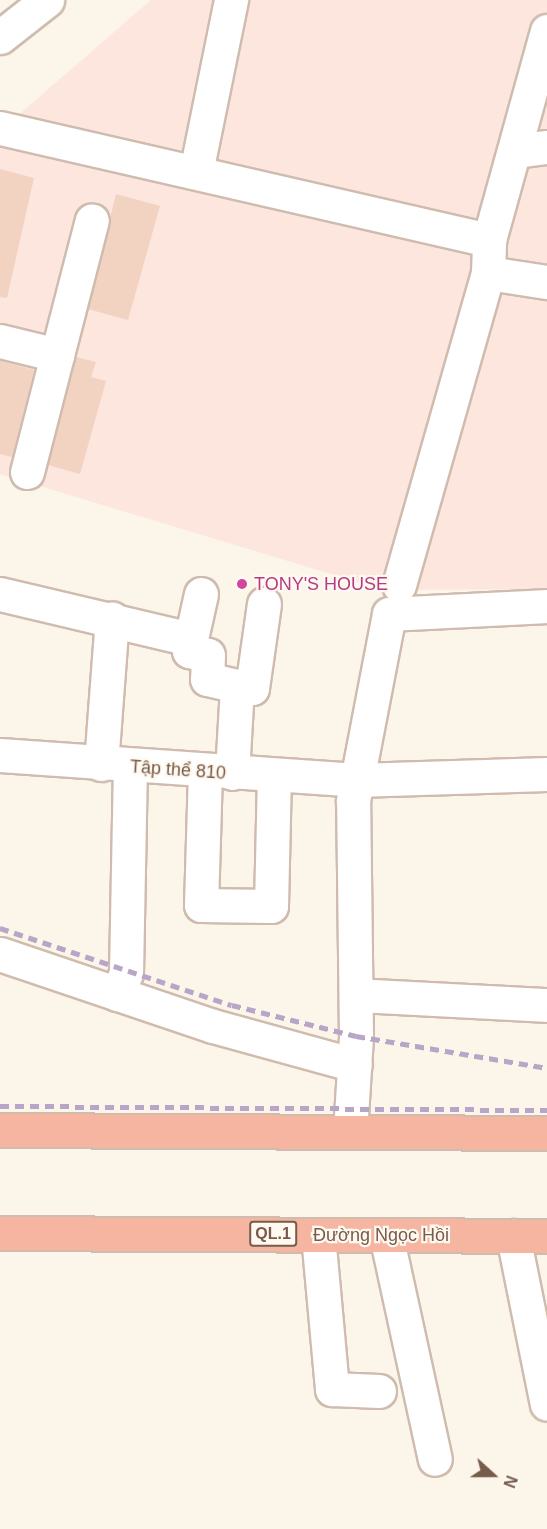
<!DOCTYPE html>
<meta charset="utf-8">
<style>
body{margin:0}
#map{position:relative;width:547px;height:1529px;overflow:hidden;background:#fcf5e9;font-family:Helvetica,sans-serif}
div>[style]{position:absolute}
.commercial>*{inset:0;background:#fce6dd}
.building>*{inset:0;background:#f2d3c1}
.roads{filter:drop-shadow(2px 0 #cfbcae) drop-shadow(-2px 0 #cfbcae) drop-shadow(0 2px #cfbcae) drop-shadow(0 -2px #cfbcae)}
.minor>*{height:33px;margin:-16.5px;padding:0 16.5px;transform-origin:16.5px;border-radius:16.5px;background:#fff}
.highway>*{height:33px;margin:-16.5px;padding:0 16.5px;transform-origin:16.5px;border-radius:16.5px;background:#f6b5a1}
.rail>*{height:4.5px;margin-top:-2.25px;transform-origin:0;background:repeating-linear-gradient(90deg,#b7a6c7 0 9px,transparent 0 15px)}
.dots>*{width:16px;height:16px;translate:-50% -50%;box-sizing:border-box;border:3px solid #fff9f0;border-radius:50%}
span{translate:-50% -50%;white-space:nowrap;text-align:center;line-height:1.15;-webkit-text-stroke:4.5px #fff9f0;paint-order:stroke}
.shield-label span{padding:2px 4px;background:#fff9f0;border:2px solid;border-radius:4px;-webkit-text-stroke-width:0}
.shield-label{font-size:16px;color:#775b4c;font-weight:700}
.hotel-label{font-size:18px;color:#b23c85}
.left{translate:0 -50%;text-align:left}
.street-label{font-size:18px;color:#775b4c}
.north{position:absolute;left:463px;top:1445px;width:60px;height:60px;-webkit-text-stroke:4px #fff9f0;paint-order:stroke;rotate:111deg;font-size:16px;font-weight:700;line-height:24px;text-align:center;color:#775b4c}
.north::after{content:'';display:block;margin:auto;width:21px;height:27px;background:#775b4c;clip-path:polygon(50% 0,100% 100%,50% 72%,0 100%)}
</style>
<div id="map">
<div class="commercial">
<div style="clip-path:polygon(151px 0,547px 0,547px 589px,384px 590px,0 474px,0 131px)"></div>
</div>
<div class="building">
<div style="clip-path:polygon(0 169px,34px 178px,7px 298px,0 297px)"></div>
<div style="clip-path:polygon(116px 194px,160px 206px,128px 320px,88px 309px)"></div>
<div style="clip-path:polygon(76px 357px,96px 362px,91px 377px,106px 381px,80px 474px,48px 465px)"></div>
<div style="clip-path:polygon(0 361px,34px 370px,12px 457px,0 454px)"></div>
</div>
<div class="roads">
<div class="minor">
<div style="left:0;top:37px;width:60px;rotate:-38.2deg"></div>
<div style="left:0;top:128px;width:502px;rotate:12.9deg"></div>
<div style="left:514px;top:151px;width:33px;rotate:-7deg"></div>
<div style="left:196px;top:172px;width:176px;rotate:-78.5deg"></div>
<div style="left:488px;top:273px;width:60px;rotate:8.7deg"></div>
<div style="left:0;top:341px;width:59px;rotate:13.8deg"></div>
<div style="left:57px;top:355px;width:139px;rotate:-75.5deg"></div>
<div style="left:27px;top:472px;width:121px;rotate:-75.6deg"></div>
<div style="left:399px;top:585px;width:324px;rotate:-74.1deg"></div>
<div style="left:488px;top:273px;width:33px;rotate:-88deg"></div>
<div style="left:489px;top:240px;width:217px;rotate:-74.5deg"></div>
<div style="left:0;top:594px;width:196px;rotate:13.3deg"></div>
<div style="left:191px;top:639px;width:46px;rotate:-77.5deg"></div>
<div style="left:191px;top:639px;width:12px;rotate:99deg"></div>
<div style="left:189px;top:651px;width:19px;rotate:12deg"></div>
<div style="left:208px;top:655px;width:24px;rotate:92deg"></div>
<div style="left:207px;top:679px;width:31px;rotate:13deg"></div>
<div style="left:0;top:755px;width:357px;rotate:4deg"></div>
<div style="left:356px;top:780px;width:191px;rotate:-1.8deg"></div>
<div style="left:101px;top:764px;width:146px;rotate:-85.7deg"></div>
<div style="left:205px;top:771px;width:134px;rotate:91.7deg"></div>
<div style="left:201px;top:905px;width:70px;rotate:0.8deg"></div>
<div style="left:271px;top:906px;width:131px;rotate:-88.7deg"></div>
<div style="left:232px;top:773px;width:87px;rotate:-86.7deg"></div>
<div style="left:237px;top:686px;width:15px;rotate:8deg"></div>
<div style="left:252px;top:688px;width:85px;rotate:-81.9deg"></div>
<div style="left:0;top:954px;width:225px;rotate:18.7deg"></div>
<div style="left:213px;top:1026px;width:147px;rotate:15.4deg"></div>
<div style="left:117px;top:994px;width:23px;rotate:-67deg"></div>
<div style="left:126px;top:973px;width:206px;rotate:-88.9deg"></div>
<div style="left:356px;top:995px;width:191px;rotate:3deg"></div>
<div style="left:350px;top:1132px;width:96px;rotate:-86.4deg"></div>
<div style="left:356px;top:1036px;width:235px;rotate:-90.7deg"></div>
<div style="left:353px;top:801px;width:190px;rotate:-79.1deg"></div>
<div style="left:389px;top:614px;width:158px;rotate:-2.9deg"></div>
<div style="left:318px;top:1235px;width:155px;rotate:84.8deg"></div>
<div style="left:332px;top:1389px;width:47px;rotate:2.4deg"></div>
<div style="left:386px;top:1235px;width:229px;rotate:77.7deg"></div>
<div style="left:513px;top:1236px;width:171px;rotate:78.6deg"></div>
</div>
<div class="highway">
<div style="left:0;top:1130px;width:547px;rotate:0.31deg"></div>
<div style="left:0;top:1233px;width:547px;rotate:0.31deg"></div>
</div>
</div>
<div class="rail">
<div style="left:0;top:928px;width:244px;rotate:18.4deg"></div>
<div style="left:232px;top:1005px;width:128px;rotate:14deg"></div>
<div style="left:356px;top:1036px;width:194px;rotate:9.5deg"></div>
<div style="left:0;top:1106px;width:547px;rotate:0.42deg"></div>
</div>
<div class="dots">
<div style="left:242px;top:584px;background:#d1479c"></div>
</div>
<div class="shield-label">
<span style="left:273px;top:1234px">QL.1</span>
</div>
<div class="hotel-label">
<span class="left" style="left:254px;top:584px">TONY'S HOUSE</span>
</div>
<div class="street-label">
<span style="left:178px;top:770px;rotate:4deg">Tập thể 810</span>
<span style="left:381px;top:1235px">Đường Ngọc Hồi</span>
</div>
<div class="north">N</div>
</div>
